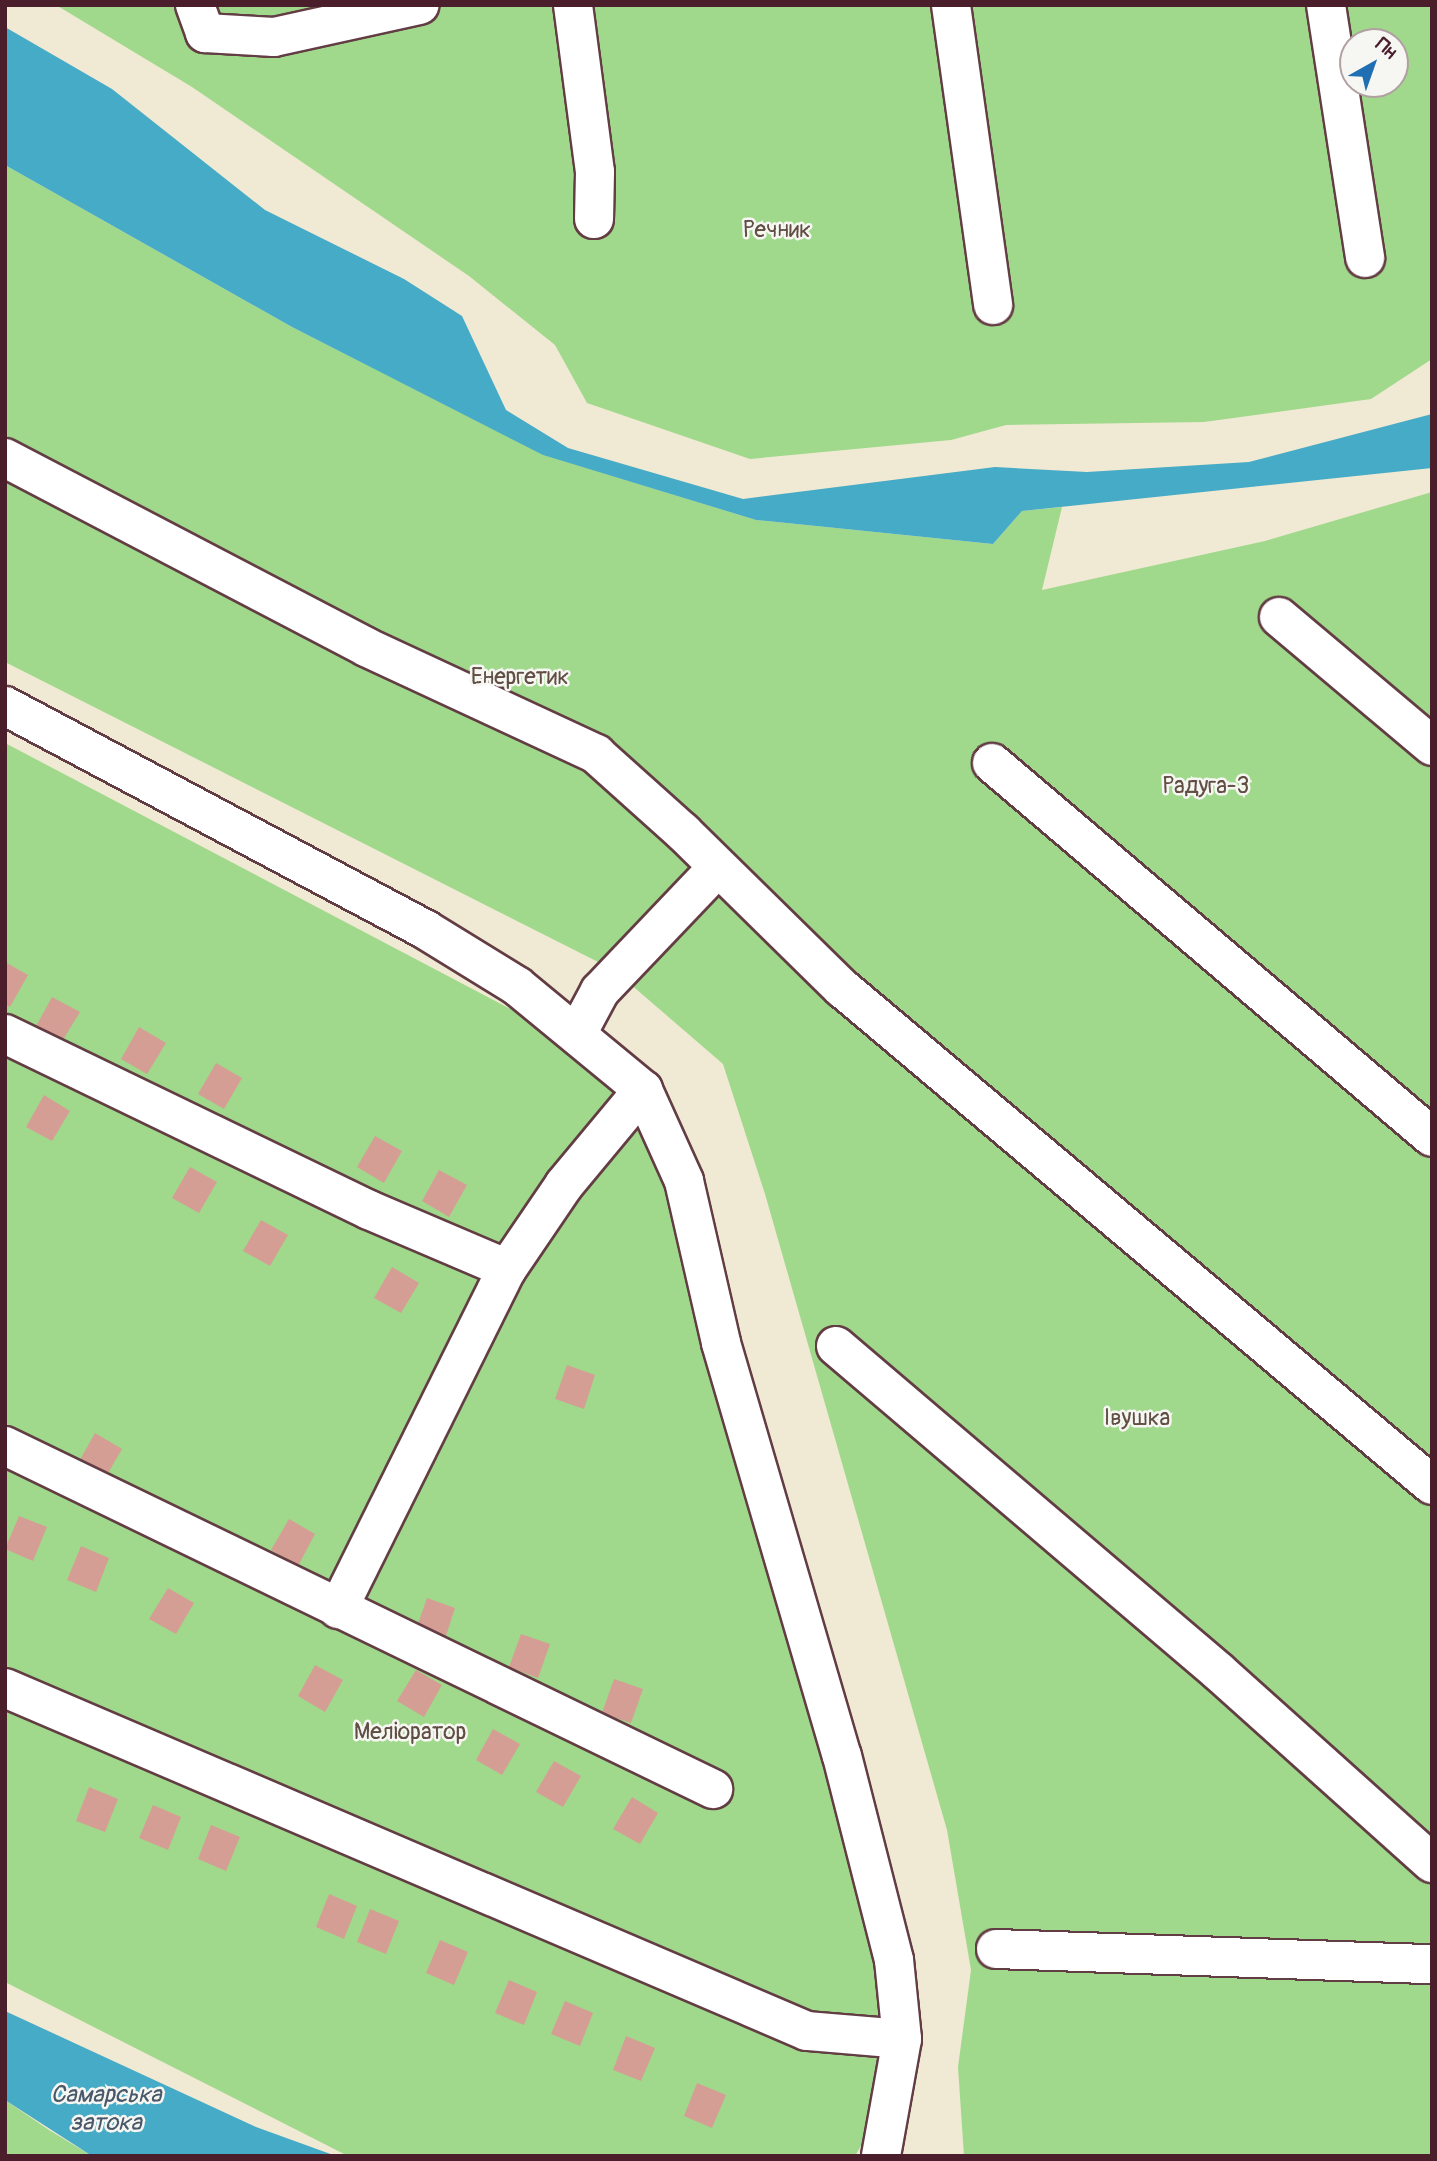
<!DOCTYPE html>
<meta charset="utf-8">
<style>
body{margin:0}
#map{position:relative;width:1437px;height:2161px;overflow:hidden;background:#f0e9d4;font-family:Pangolin,sans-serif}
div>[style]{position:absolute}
.green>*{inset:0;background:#a0d98b}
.water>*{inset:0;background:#46abc6}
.building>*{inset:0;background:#d59e94}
.roads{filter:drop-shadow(2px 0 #633d44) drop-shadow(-2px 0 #633d44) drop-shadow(0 2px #633d44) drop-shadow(0 -2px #633d44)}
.minor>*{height:38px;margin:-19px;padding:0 19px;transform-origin:19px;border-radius:19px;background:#fff}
span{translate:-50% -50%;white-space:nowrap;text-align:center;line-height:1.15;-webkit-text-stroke:5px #f6f6f2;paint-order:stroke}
.park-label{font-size:23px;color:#604e43}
.water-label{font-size:24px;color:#485769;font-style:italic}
.frame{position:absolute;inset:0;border:7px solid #4a1f2b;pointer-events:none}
.north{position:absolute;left:1339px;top:28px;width:70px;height:70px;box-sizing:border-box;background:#f6f6f2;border:2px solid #b1a0a2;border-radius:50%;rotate:40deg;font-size:19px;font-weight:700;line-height:28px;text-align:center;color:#4a1f2b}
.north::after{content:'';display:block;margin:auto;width:24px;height:32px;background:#1f6fb2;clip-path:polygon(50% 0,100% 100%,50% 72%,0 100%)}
</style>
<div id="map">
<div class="green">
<div style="clip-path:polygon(evenodd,56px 5px,1432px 5px,1432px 359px,1371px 399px,1204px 422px,1006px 425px,951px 440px,750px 459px,587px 403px,555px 345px,469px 276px,192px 87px,56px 5px,1353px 42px,1395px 42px,1395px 84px,1353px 84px,1353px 42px)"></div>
<div style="clip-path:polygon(5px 165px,292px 327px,544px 455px,756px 520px,993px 544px,1022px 511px,1062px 507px,1042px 590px,1265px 541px,1432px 492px,1432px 2156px,964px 2156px,958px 2067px,971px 1970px,947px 1830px,765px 1194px,723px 1064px,614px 970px,5px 662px)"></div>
<div style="clip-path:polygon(5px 743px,581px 1046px,684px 1151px,886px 1972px,882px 2110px,855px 2156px,348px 2156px,5px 1982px)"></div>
<div style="clip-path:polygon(5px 2100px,49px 2130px,92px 2156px,5px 2156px)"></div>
</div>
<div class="water">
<div style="clip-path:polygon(5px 27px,112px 89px,265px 210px,404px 279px,462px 316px,506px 410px,568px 448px,743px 499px,995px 467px,1087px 472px,1249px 462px,1432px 414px,1432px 468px,1022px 511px,993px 544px,756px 520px,543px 455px,292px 327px,5px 165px)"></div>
<div style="clip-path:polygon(5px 2011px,256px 2127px,336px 2156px,92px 2156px,5px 2100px)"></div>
</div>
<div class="building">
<div style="clip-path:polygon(5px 962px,28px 975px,10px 1007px,5px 1004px)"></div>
<div style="clip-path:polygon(52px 997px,80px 1012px,61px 1043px,35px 1028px)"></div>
<div style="clip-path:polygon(139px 1027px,166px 1043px,147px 1074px,121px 1059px)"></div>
<div style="clip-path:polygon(216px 1063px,242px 1078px,224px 1109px,198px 1094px)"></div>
<div style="clip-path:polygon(44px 1095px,70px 1111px,52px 1141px,26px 1127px)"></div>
<div style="clip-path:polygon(375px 1136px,402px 1151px,384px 1183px,357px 1167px)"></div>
<div style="clip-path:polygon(190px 1167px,217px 1182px,199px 1213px,172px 1198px)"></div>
<div style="clip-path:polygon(439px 1170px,467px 1185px,449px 1217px,422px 1201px)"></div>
<div style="clip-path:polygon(261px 1220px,288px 1235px,270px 1266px,243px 1251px)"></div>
<div style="clip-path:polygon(392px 1267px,419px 1283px,401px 1313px,374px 1298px)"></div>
<div style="clip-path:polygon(567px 1365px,595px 1375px,584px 1409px,555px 1399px)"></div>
<div style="clip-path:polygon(95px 1433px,122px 1449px,104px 1480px,77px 1465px)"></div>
<div style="clip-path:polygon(19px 1516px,47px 1527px,33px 1561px,5px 1549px)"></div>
<div style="clip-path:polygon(289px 1519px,315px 1534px,298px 1566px,271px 1550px)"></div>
<div style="clip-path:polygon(81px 1546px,109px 1558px,96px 1592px,67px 1580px)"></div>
<div style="clip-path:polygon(168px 1588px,194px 1603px,176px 1634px,149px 1619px)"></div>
<div style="clip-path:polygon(427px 1598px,455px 1608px,444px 1642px,415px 1632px)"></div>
<div style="clip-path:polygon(521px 1634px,550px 1644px,538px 1678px,509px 1667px)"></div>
<div style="clip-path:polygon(315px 1665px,343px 1680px,325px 1712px,298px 1696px)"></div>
<div style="clip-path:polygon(416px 1670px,442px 1685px,424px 1717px,397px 1701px)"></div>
<div style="clip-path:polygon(614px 1679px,643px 1689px,631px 1723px,602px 1713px)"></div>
<div style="clip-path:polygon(493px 1729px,520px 1744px,502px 1775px,476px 1760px)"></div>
<div style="clip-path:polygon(554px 1761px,581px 1776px,563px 1807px,536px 1792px)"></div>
<div style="clip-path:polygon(89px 1787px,118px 1799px,105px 1832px,76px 1821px)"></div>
<div style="clip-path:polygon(632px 1797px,658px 1813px,640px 1844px,613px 1829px)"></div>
<div style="clip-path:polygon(153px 1805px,181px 1817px,168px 1850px,139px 1838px)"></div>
<div style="clip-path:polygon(211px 1825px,240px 1837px,226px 1871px,198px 1859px)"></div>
<div style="clip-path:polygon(329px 1894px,357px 1906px,344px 1939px,316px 1927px)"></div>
<div style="clip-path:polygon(370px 1909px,399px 1921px,386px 1954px,357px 1942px)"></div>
<div style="clip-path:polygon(440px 1940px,468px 1952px,454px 1985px,426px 1973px)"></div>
<div style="clip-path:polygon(509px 1980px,537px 1992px,524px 2025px,495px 2013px)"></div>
<div style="clip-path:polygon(565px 2001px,593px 2013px,580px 2046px,551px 2034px)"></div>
<div style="clip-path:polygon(626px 2036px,655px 2048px,641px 2081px,613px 2070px)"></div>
<div style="clip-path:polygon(697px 2083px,726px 2095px,712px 2128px,684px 2116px)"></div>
</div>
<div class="roads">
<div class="minor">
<div style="left:195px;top:5px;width:30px;rotate:70deg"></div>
<div style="left:205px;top:33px;width:69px;rotate:3.3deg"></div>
<div style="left:274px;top:37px;width:149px;rotate:-12.4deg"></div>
<div style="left:573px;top:5px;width:168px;rotate:82.5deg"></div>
<div style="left:595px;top:172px;width:47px;rotate:91.2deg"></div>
<div style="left:951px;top:5px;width:303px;rotate:82deg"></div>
<div style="left:1326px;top:5px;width:256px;rotate:81.2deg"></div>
<div style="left:5px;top:458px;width:407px;rotate:27.6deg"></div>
<div style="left:366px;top:647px;width:254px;rotate:24.9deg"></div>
<div style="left:596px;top:754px;width:117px;rotate:41.9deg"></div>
<div style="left:683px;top:832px;width:223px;rotate:44.5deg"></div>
<div style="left:842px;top:988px;width:771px;rotate:40.11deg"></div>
<div style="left:1279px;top:617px;width:200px;rotate:40.1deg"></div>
<div style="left:5px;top:706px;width:477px;rotate:28deg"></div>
<div style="left:426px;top:930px;width:107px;rotate:31.6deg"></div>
<div style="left:517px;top:986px;width:163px;rotate:39.5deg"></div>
<div style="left:643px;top:1090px;width:100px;rotate:65.7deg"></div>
<div style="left:684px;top:1181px;width:166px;rotate:77.1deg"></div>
<div style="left:721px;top:1343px;width:430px;rotate:73.7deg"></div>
<div style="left:842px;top:1756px;width:211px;rotate:75.7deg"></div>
<div style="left:894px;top:1960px;width:79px;rotate:84.2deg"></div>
<div style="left:902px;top:2039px;width:119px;rotate:100.2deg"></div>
<div style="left:992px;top:763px;width:577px;rotate:40.36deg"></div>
<div style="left:578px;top:1032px;width:47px;rotate:-61.8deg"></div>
<div style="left:600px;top:991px;width:170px;rotate:-46.4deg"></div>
<div style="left:5px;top:1034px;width:404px;rotate:25.8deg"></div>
<div style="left:369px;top:1210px;width:150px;rotate:23.1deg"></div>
<div style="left:836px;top:1346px;width:503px;rotate:40.4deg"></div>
<div style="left:1219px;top:1672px;width:286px;rotate:41.9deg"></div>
<div style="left:5px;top:1446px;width:787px;rotate:25.85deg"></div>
<div style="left:338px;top:1609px;width:380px;rotate:-63.6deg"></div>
<div style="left:507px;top:1269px;width:102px;rotate:-55.8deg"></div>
<div style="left:564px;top:1185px;width:124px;rotate:-50.3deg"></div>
<div style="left:5px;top:1688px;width:872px;rotate:23.16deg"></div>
<div style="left:807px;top:2031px;width:95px;rotate:4.8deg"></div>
<div style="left:996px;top:1949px;width:436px;rotate:2deg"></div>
</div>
</div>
<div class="park-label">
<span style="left:777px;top:230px">Речник</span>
<span style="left:520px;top:677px">Енергетик</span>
<span style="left:1206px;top:786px">Радуга-3</span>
<span style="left:1137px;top:1418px">Івушка</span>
<span style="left:410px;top:1732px">Меліоратор</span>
</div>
<div class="water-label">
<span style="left:106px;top:2109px">Самарська<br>затока</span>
</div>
<div class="frame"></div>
<div class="north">Пн</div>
</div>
